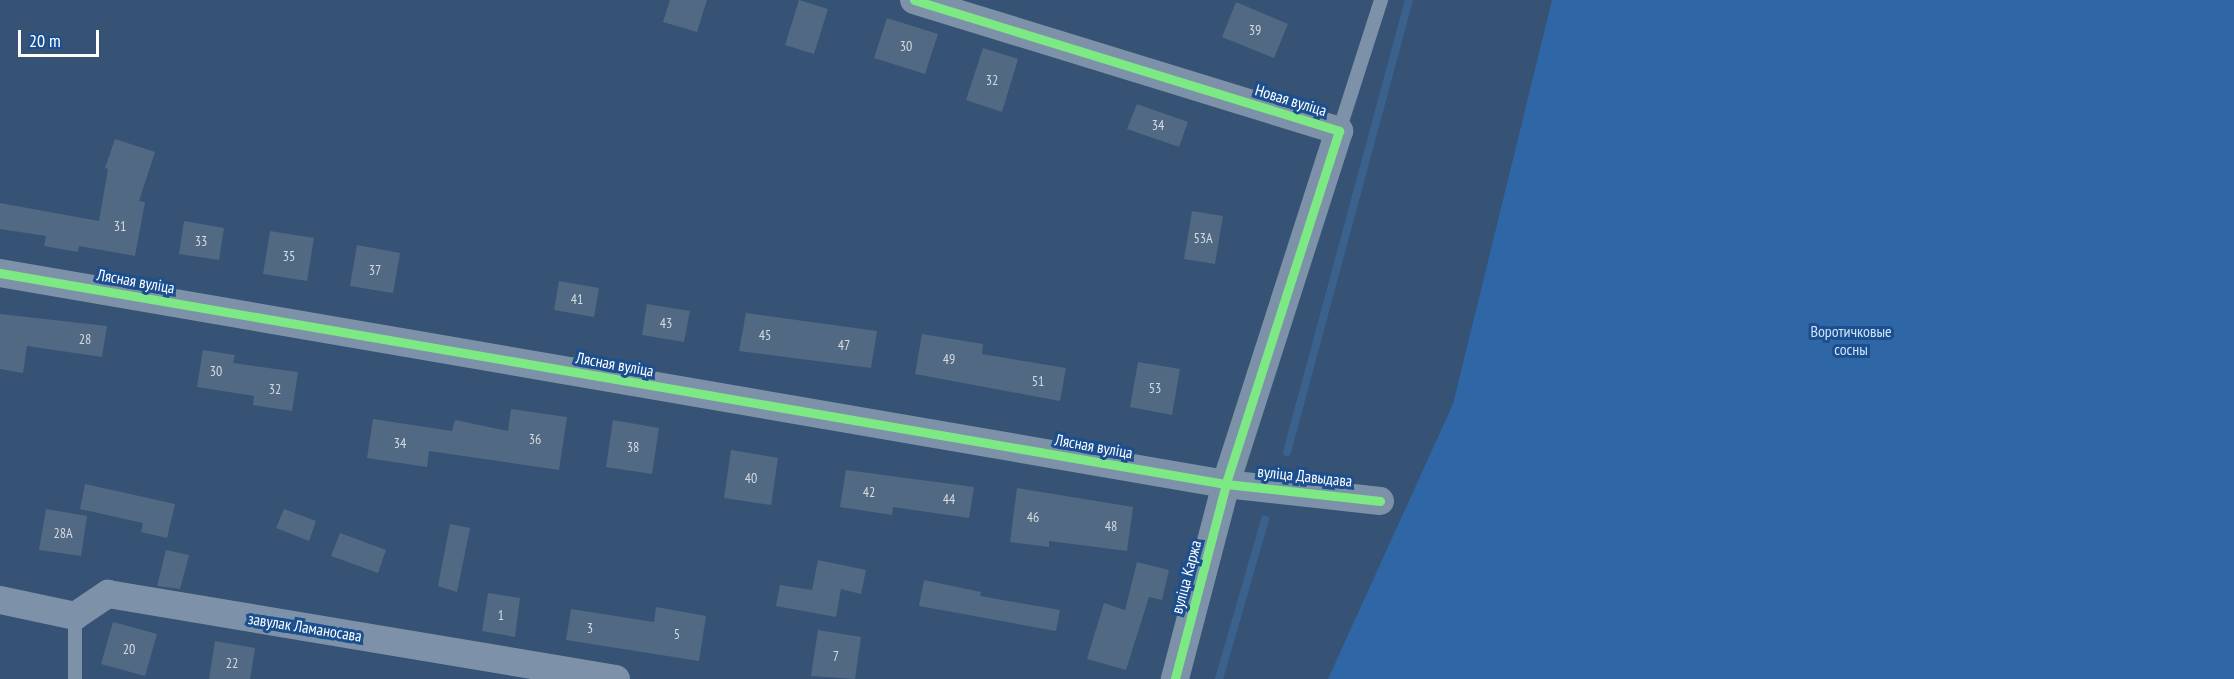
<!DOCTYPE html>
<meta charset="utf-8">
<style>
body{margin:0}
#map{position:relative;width:2234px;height:679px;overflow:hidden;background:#365274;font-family:"PT Sans Narrow",sans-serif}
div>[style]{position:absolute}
.green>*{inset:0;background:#2f66a5}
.stream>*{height:8px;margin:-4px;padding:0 4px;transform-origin:4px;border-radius:4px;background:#3b618d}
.building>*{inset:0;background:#526984}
.service>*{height:14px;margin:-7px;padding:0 7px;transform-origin:7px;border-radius:7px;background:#7d92a8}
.minor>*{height:28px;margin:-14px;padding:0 14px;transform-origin:14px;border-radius:14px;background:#7d92a8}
.cycleway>*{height:9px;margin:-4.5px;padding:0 4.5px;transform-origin:4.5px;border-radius:4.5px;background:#7ce984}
span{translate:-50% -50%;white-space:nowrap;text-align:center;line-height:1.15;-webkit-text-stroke:6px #1b4f8f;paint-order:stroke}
.number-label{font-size:14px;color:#d4dae0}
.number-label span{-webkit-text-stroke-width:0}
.street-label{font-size:16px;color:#fff}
.park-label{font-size:16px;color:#cfe3fa}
.scale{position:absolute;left:18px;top:30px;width:81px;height:27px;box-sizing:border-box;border:3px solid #fff;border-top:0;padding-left:8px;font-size:18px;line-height:21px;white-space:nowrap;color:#fff;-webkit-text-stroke:4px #1b4f8f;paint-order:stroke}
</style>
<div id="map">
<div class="green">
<div style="clip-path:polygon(1552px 0,2234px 0,2234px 679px,1328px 679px,1453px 404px)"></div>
</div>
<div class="stream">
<div style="left:1287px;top:452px;width:468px;rotate:-74.9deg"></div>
<div style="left:1219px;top:679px;width:166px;rotate:-73.9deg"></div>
</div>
<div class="building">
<div style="clip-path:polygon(670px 0,707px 0,697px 32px,663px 22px)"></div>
<div style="clip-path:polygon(799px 0,828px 9px,814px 54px,785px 45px)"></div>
<div style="clip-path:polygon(1236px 2px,1288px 24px,1274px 58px,1222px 37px)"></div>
<div style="clip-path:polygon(887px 18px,938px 34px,925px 74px,874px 58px)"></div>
<div style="clip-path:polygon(983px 48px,1018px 59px,1002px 112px,966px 100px)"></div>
<div style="clip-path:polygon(1137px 104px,1188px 122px,1179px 147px,1127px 129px)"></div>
<div style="clip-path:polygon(115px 139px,155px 152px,139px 201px,145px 202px,135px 256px,79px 246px,78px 252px,44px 246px,46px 236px,0 229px,0 203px,99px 221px,108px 169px,105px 168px)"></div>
<div style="clip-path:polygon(1192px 211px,1223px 216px,1215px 264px,1184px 259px)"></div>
<div style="clip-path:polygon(184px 221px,224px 228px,219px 260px,179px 254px)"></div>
<div style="clip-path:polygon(270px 231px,314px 238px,307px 281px,263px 274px)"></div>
<div style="clip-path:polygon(357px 245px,400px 253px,393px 293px,350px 286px)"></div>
<div style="clip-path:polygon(559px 281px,599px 288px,594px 317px,554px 310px)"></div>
<div style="clip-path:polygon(647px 304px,690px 311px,684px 342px,642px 335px)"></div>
<div style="clip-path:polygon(746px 313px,877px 331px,871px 368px,739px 351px)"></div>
<div style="clip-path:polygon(0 314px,107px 326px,102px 357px,27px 346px,23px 373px,0 369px)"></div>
<div style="clip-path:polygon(922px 334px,983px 344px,982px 354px,1066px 368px,1060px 401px,915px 374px)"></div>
<div style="clip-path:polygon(203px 350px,235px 355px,233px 363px,298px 372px,292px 411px,253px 405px,254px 396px,197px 387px)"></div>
<div style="clip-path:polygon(1138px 362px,1180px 369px,1172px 415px,1130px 407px)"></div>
<div style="clip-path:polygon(511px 409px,567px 417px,559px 470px,429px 451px,427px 467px,367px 458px,373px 419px,452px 431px,455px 420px,508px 431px)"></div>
<div style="clip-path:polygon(613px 420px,659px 428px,652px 474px,606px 467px)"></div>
<div style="clip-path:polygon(731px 450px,778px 458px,771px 505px,724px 498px)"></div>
<div style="clip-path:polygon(846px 470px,974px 487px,969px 518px,893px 507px,892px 515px,840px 507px)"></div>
<div style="clip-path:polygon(85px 484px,175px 504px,167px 538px,141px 532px,143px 523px,80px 509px)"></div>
<div style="clip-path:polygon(1017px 488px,1133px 507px,1127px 551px,1049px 541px,1049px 547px,1010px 542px)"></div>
<div style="clip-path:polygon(46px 509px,87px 516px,81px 556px,39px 550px)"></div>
<div style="clip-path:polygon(284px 509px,316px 521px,309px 541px,276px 528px)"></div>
<div style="clip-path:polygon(450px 524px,470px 528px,457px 592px,438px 586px)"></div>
<div style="clip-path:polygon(340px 533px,386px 550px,378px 573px,331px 556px)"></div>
<div style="clip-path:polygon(166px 550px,189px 555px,180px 589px,157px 586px)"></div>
<div style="clip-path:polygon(818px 560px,866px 570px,861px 594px,841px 589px,836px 617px,776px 606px,780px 585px,812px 590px)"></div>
<div style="clip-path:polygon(1137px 562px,1169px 570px,1162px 600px,1149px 597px,1126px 670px,1087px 659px,1104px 603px,1125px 610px)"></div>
<div style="clip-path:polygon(924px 580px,981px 592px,980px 596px,1060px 610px,1056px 631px,919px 606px)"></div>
<div style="clip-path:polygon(488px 593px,520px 598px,515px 637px,482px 631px)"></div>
<div style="clip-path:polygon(656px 607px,706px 616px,699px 661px,566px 640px,571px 609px,654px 622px)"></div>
<div style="clip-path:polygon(113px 622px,157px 634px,145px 676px,101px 664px)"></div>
<div style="clip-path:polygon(818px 630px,861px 637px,855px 679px,811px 676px)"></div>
<div style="clip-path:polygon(215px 641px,255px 648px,250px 679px,209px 679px)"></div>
</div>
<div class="service">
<div style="left:1339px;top:131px;width:138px;rotate:-72.2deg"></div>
<div style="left:75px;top:679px;width:63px;rotate:-90deg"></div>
</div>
<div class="minor">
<div style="left:914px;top:0;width:445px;rotate:17.1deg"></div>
<div style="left:1339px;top:131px;width:371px;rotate:107.8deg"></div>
<div style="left:1226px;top:484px;width:202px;rotate:104.7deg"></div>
<div style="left:0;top:273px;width:1244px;rotate:9.77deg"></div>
<div style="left:1226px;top:484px;width:155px;rotate:6.3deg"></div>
<div style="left:0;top:600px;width:77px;rotate:12deg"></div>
<div style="left:75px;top:616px;width:40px;rotate:-34deg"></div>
<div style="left:108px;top:594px;width:515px;rotate:9.5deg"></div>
</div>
<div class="cycleway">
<div style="left:914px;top:0;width:445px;rotate:17.1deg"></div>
<div style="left:1339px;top:131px;width:371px;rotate:107.8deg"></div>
<div style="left:1226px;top:484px;width:202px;rotate:104.7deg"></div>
<div style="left:0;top:273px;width:1244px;rotate:9.77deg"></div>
<div style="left:1226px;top:484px;width:155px;rotate:6.3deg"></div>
</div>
<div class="number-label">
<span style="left:1255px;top:30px">39</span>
<span style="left:906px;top:46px">30</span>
<span style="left:992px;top:80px">32</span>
<span style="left:1158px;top:125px">34</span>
<span style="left:120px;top:226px">31</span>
<span style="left:1203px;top:238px">53А</span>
<span style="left:201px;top:241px">33</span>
<span style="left:289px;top:256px">35</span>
<span style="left:375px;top:270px">37</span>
<span style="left:577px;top:299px">41</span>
<span style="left:666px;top:323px">43</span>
<span style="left:765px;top:335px">45</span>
<span style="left:85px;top:339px">28</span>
<span style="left:844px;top:345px">47</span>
<span style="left:949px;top:359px">49</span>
<span style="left:216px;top:371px">30</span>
<span style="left:1038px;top:381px">51</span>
<span style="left:1155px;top:388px">53</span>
<span style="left:275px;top:389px">32</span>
<span style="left:535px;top:439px">36</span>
<span style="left:400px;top:443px">34</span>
<span style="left:633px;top:447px">38</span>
<span style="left:751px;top:478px">40</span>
<span style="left:869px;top:492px">42</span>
<span style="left:949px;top:499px">44</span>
<span style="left:1033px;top:517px">46</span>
<span style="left:1111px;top:526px">48</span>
<span style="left:63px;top:533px">28А</span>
<span style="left:501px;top:615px">1</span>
<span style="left:590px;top:628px">3</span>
<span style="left:677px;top:634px">5</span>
<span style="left:129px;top:649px">20</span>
<span style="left:836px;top:656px">7</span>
<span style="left:232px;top:663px">22</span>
</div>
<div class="street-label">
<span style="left:1291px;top:100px;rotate:17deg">Новая вуліца</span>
<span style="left:136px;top:281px;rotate:10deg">Лясная вуліца</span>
<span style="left:615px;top:364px;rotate:10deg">Лясная вуліца</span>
<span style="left:1094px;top:446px;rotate:10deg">Лясная вуліца</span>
<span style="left:1305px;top:476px;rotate:6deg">вуліца Давыдава</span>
<span style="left:1186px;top:577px;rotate:-75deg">вуліца Каржа</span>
<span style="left:305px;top:627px;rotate:9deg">завулак Ламаносава</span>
</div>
<div class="park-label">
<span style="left:1851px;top:340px">Воротичковые<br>сосны</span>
</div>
<div class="scale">20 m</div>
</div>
